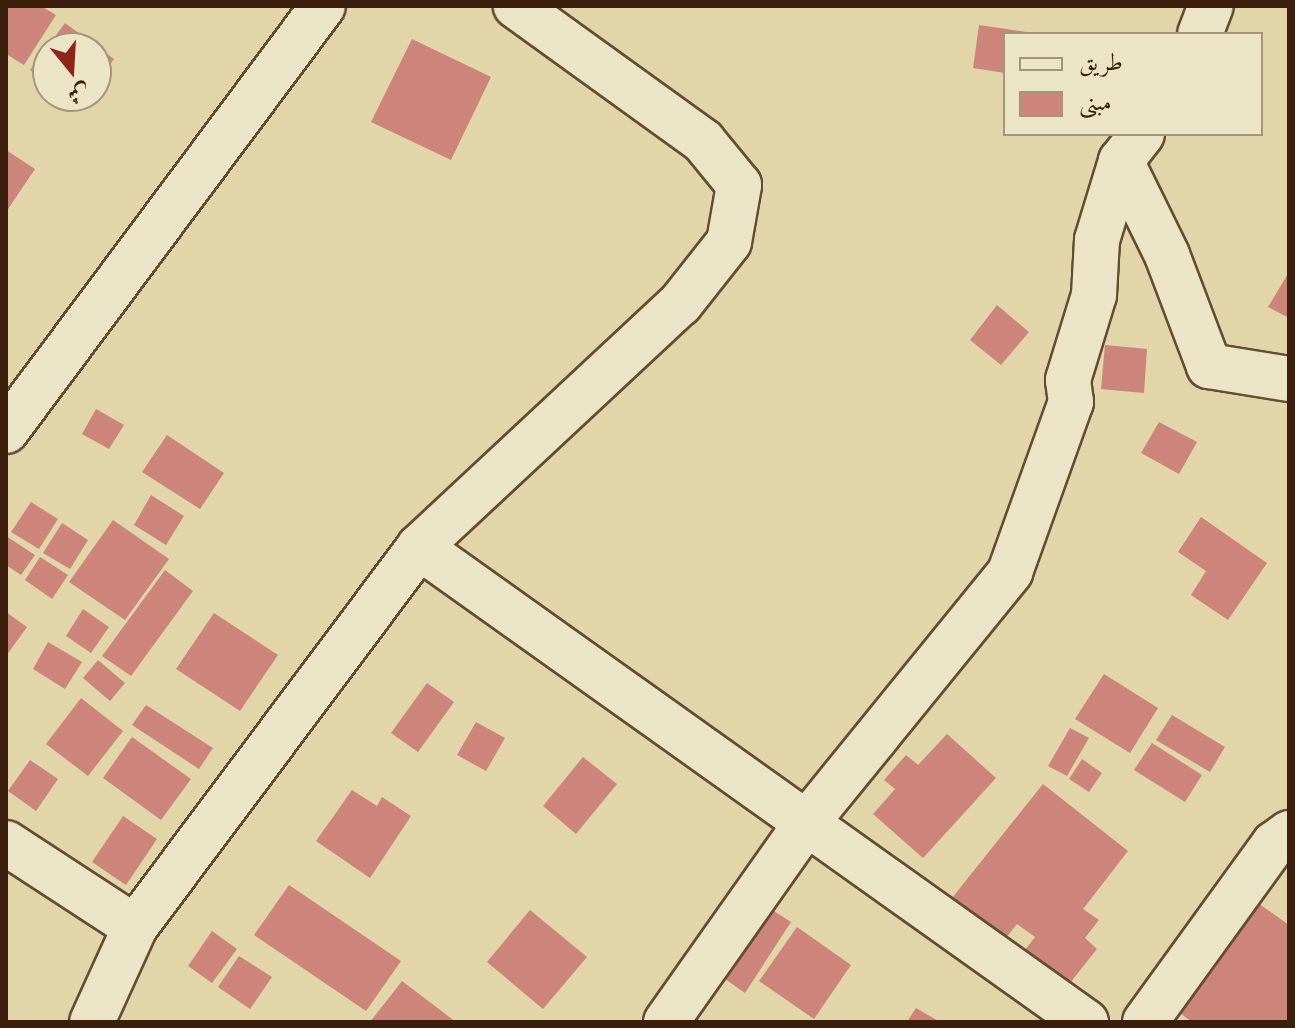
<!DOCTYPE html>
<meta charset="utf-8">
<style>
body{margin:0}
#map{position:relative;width:1295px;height:1028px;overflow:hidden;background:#e1d5a9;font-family:"IM FELL DW Pica",Amiri,serif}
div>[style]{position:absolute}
.building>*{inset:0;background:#cd847a}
.roads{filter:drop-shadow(2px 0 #644c33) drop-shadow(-2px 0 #644c33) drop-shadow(0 2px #644c33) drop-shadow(0 -2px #644c33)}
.minor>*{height:44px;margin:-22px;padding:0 22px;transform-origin:22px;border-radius:22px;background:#ece4c7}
span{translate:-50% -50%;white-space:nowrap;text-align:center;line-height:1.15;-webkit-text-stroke:6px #ece4c7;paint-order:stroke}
.frame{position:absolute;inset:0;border:8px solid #3b1f0c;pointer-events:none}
.legend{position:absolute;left:1003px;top:32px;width:260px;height:104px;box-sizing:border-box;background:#ece4c7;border:2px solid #a5957c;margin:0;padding:10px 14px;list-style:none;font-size:24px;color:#3b1f0c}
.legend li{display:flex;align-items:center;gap:16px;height:40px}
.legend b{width:40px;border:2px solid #a5957c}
.north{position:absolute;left:32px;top:32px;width:80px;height:80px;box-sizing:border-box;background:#ece4c7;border:2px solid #a5957c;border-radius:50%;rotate:162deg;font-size:22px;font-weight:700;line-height:32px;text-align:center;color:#3b1f0c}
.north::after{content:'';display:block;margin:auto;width:28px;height:36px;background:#8f2418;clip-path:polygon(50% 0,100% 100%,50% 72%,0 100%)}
</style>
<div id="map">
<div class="building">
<div style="clip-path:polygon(6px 6px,41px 6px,56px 15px,24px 65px,6px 54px)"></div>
<div style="clip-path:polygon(65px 23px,114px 59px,96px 83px,96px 48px,48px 48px,48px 84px,30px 70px)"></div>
<div style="clip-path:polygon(979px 25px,1027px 32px,1005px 34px,1005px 73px,973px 68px)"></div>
<div style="clip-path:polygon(412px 39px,491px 77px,451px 160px,371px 122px)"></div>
<div style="clip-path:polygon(64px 96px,87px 96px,78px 107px)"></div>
<div style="clip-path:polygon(6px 150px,35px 169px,6px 212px)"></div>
<div style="clip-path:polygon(1289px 272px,1289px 318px,1268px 307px)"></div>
<div style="clip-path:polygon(997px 305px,1029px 332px,1001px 365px,970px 340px)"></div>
<div style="clip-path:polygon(1105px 345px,1147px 349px,1144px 393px,1101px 389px)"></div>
<div style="clip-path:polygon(96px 409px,124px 425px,109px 449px,82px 434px)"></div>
<div style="clip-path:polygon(1159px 422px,1197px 442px,1179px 474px,1141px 453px)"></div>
<div style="clip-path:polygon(167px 435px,224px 473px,200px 509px,142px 472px)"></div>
<div style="clip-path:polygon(151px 495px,184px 516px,166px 545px,134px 525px)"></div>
<div style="clip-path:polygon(31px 502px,58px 519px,39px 549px,11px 532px)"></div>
<div style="clip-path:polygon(1201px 517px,1267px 563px,1228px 620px,1191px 595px,1206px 571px,1178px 552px)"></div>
<div style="clip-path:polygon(113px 520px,169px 559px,125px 620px,69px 582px)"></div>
<div style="clip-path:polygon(62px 523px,88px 540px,70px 569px,43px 553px)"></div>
<div style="clip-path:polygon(6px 536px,35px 555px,21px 575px,6px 565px)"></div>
<div style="clip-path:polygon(40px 557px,68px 575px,52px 599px,25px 580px)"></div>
<div style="clip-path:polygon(165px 570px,193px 591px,131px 676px,102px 656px)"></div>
<div style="clip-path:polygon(83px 609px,109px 627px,91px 653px,66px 636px)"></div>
<div style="clip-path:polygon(6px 612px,27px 627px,6px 656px)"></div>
<div style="clip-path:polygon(214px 613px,278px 655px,240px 711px,176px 669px)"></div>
<div style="clip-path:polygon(48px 642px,82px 662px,65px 689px,33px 669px)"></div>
<div style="clip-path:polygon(98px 660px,125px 683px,110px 701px,83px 678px)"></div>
<div style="clip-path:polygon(1104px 674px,1158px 708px,1130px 753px,1075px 719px)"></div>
<div style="clip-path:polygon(427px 683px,454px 702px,418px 752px,391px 733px)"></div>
<div style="clip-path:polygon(81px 698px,123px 731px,88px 776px,46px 744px)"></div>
<div style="clip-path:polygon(146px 705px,213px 748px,199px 769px,132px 725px)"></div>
<div style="clip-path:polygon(1172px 715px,1225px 747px,1210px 772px,1156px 740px)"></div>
<div style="clip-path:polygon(476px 722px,505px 738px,486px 771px,457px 755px)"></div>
<div style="clip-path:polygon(1070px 728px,1089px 738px,1067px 776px,1048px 766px)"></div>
<div style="clip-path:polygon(947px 734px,996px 778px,923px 858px,873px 814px,895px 789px,884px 780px,906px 755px,918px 765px)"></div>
<div style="clip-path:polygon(132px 737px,191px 779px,161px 820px,103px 778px)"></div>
<div style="clip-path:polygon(1152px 743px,1202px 775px,1185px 802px,1134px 770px)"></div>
<div style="clip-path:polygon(583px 757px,617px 784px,576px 834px,543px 806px)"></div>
<div style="clip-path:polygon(1082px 759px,1102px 773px,1089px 792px,1069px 779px)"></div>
<div style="clip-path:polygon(30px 760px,58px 779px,36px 811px,8px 791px)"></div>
<div style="clip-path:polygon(1043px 784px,1128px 851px,1083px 909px,1099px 920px,1085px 938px,1097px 949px,1066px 988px,1022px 954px,1035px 937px,1017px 924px,1005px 939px,952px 898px)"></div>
<div style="clip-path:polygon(352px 790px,377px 806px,382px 797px,411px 816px,370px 878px,316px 841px)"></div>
<div style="clip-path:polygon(123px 816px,157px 839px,126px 885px,92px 862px)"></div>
<div style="clip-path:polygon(289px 885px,401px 961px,366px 1011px,254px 935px)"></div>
<div style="clip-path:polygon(1255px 901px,1289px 925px,1289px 1022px,1192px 1022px,1176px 1010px)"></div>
<div style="clip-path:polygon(763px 904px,791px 922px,745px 993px,718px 974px)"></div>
<div style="clip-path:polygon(530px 910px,587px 957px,543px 1009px,487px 962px)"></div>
<div style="clip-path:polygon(797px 927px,851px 965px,814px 1019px,759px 981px)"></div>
<div style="clip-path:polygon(212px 931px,237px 949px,212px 983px,188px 966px)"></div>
<div style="clip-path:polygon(239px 956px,272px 977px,250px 1009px,218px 987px)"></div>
<div style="clip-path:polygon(402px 981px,456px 1022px,370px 1022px)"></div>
<div style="clip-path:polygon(916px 1008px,940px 1022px,907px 1022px)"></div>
</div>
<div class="roads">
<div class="minor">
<div style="left:1200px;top:34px;width:30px;rotate:-69deg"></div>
<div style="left:1121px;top:161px;width:105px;rotate:63.9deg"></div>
<div style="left:1167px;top:255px;width:119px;rotate:69.3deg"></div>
<div style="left:1209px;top:366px;width:81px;rotate:9.2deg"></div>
<div style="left:6px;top:431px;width:530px;rotate:-53.28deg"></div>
<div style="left:419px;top:547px;width:819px;rotate:35.46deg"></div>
<div style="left:6px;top:843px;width:154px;rotate:33.1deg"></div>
<div style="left:135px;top:927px;width:474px;rotate:-53.2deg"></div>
<div style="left:419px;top:547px;width:357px;rotate:-43deg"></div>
<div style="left:680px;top:304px;width:79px;rotate:-51.7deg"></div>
<div style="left:729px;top:242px;width:58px;rotate:-80deg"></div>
<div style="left:739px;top:185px;width:57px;rotate:-129.3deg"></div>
<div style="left:703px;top:141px;width:231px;rotate:-144.2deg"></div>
<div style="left:92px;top:1022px;width:104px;rotate:-65.6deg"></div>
<div style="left:666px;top:1022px;width:246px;rotate:-54.8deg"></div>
<div style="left:808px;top:821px;width:321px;rotate:-50.9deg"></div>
<div style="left:1010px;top:572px;width:181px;rotate:-70.3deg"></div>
<div style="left:1071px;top:402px;width:22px;rotate:-98deg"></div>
<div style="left:1068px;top:380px;width:89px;rotate:-73deg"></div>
<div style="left:1094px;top:295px;width:55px;rotate:-86.9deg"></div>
<div style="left:1097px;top:240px;width:83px;rotate:-73.1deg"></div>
<div style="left:1121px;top:161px;width:34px;rotate:-52deg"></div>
<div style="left:1145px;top:1022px;width:220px;rotate:-54.1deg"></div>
<div style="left:1274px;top:844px;width:19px;rotate:-36deg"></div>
</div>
</div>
<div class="frame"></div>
<ul class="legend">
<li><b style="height:10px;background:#ece4c7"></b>طريق</li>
<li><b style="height:22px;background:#cd847a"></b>مبنى</li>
</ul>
<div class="north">ش</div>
</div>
